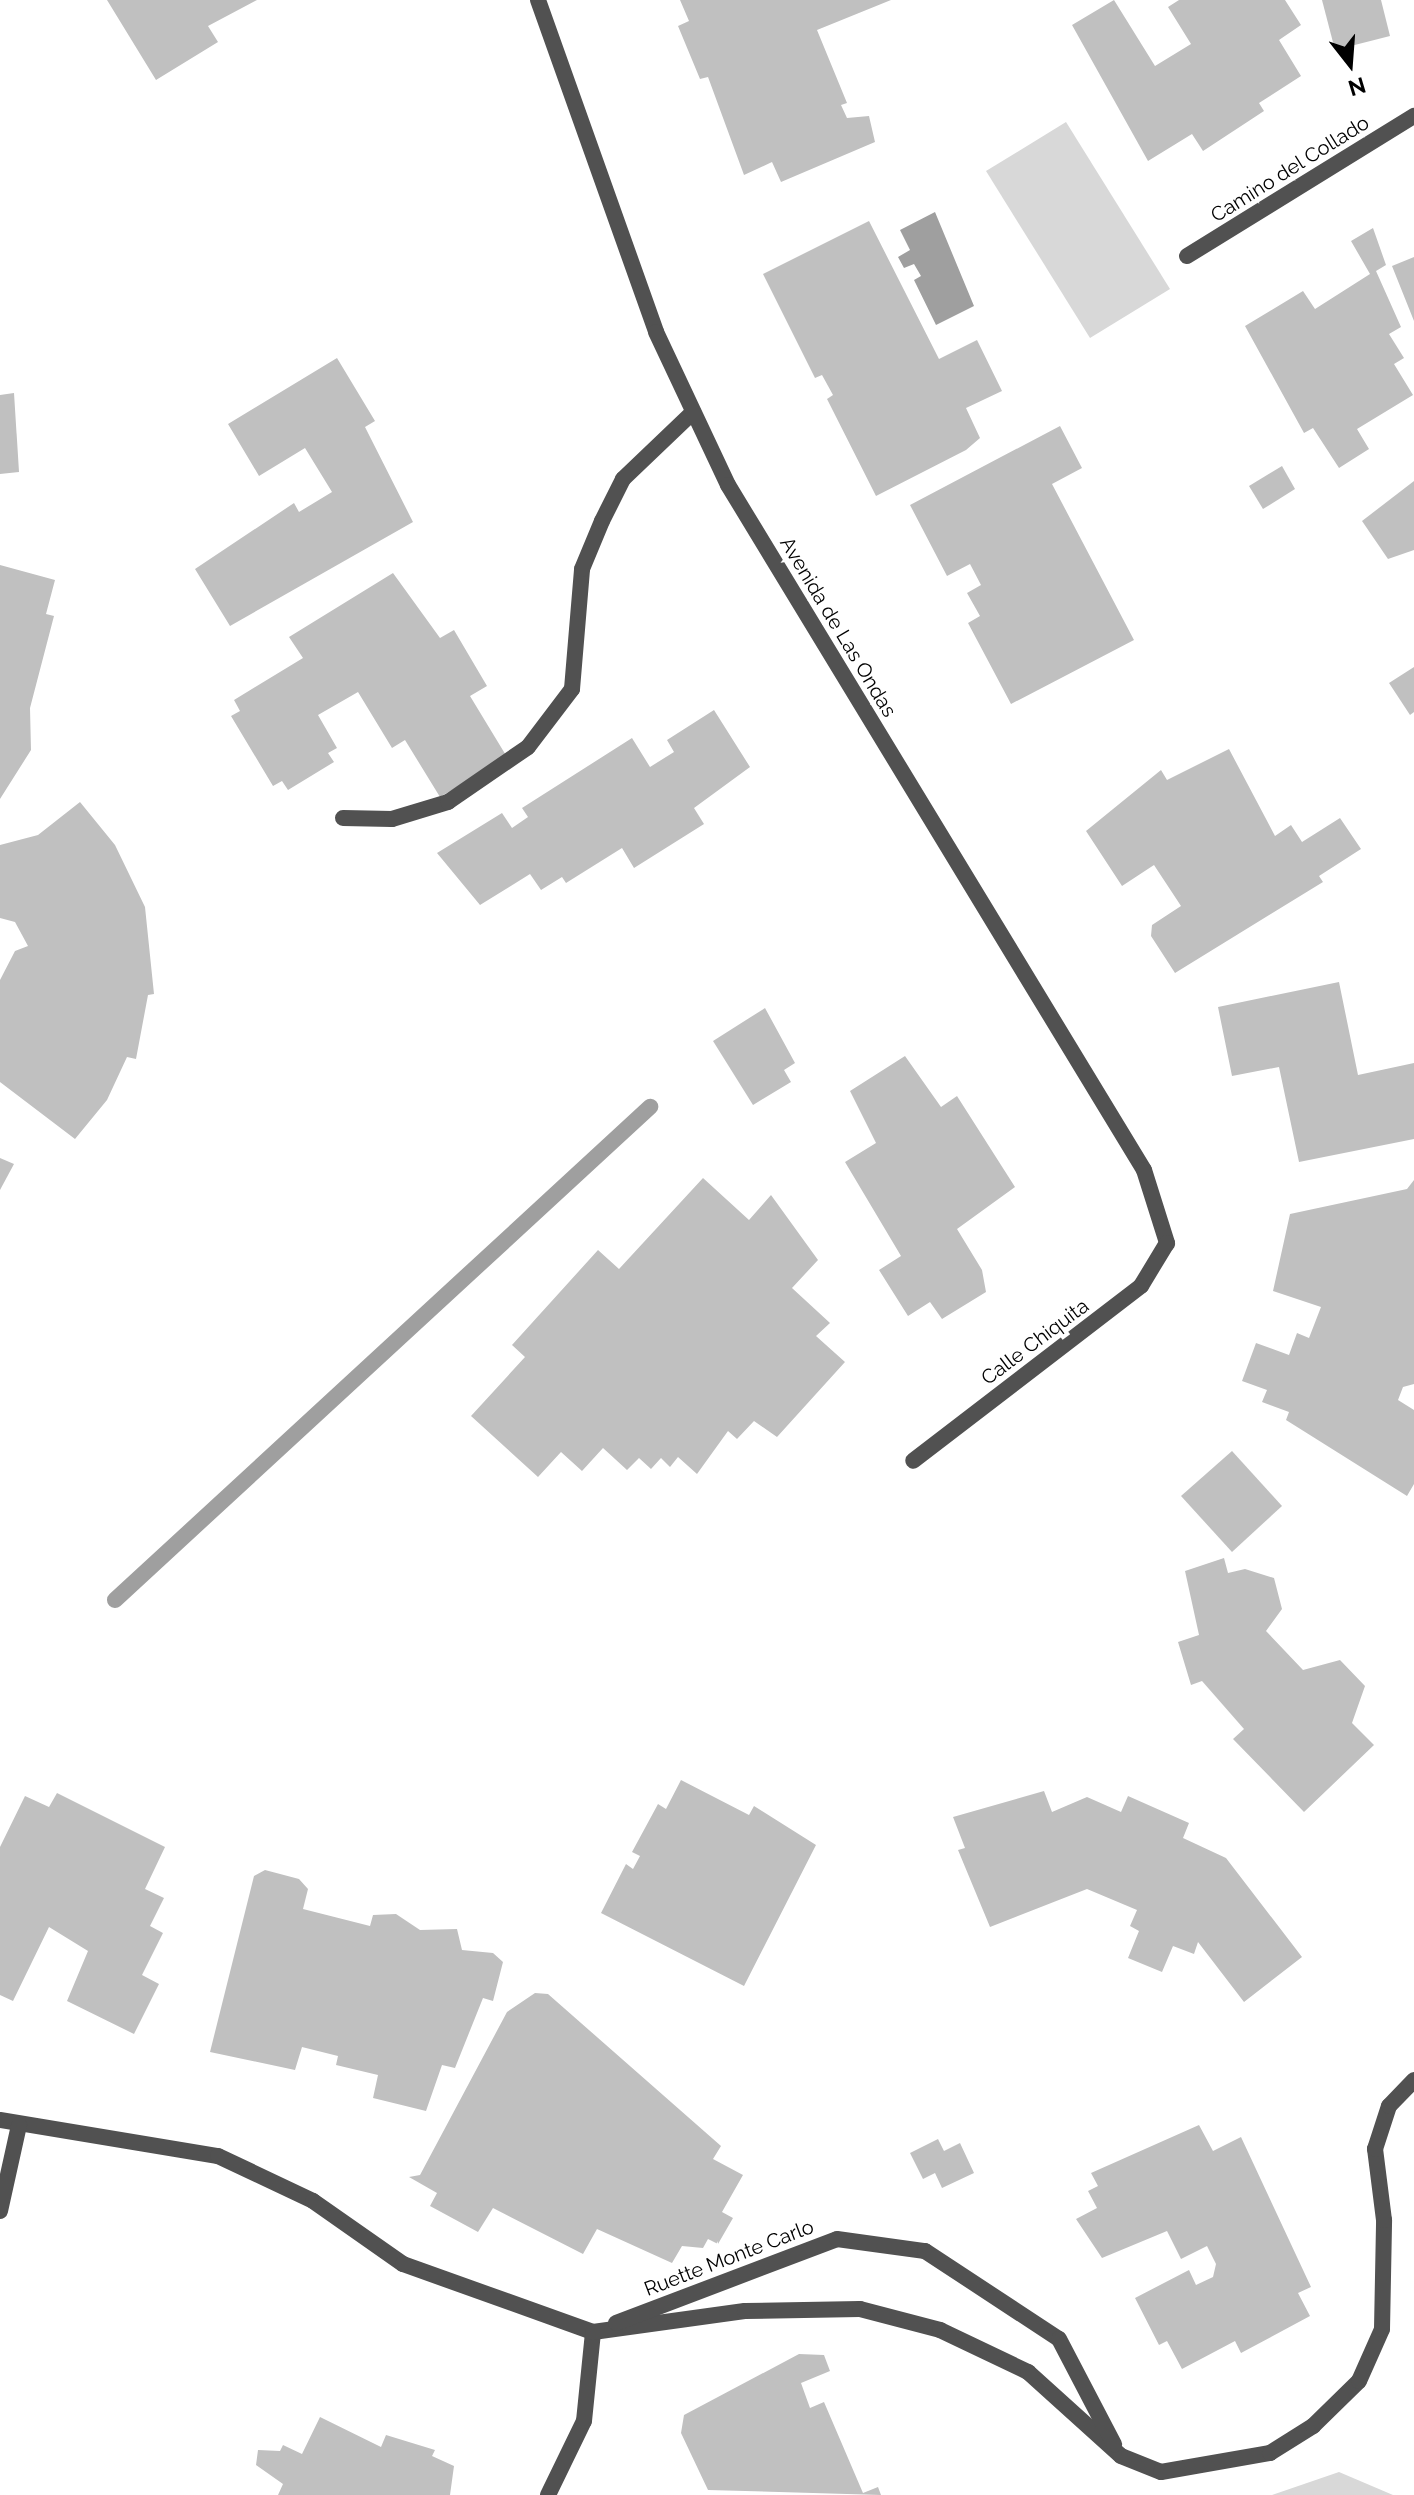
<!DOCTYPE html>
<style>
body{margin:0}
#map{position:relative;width:1414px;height:2495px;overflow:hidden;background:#fff;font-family:Raleway,sans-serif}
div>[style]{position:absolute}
.green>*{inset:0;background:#d8d8d8}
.water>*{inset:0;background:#9f9f9f}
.stream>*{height:16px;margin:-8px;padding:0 8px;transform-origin:8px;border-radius:8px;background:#9f9f9f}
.building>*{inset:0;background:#c0c0c0}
.lane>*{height:16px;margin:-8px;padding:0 8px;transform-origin:8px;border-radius:8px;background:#515151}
.street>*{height:16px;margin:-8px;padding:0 8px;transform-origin:8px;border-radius:8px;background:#515151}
span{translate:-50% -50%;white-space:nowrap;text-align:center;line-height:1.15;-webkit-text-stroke:8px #fff;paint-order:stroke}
.street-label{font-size:20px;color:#000}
.north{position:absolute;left:1310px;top:24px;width:80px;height:80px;-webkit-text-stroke:6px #fff;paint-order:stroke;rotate:163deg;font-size:22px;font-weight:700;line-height:32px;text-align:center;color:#000}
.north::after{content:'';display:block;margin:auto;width:28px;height:36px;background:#000;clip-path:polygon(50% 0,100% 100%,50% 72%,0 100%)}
</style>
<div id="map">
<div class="green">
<div style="clip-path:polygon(1066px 122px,1170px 289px,1090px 338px,986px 171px)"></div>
<div style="clip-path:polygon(1339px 2472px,1393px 2495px,1272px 2495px)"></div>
</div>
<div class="water">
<div style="clip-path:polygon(935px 212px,974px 306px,936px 325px,914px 280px,921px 276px,914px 264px,904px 268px,898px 257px,910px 250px,900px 230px)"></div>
</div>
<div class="stream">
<div style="left:115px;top:1600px;width:728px;rotate:-42.66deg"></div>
</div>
<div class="building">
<div style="clip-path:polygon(107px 0,257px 0,208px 26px,218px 42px,156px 80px)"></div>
<div style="clip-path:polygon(680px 0,891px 0,817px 30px,847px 103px,841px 105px,847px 118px,869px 116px,875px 142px,781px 182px,772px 162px,744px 175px,708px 77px,700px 79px,678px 26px,689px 21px)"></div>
<div style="clip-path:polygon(1114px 0,1155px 66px,1191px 44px,1168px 7px,1179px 0,1285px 0,1301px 25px,1279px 40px,1301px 76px,1259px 103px,1264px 111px,1203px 151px,1192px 134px,1148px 161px,1072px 25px)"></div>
<div style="clip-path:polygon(1322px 0,1381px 0,1390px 36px,1335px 50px)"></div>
<div style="clip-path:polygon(869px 221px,939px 359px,977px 340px,1002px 391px,966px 408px,980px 438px,966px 450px,876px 496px,827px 399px,833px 395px,822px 375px,815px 378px,763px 274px)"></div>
<div style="clip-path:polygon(1373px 228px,1386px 265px,1376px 271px,1401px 327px,1389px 334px,1404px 358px,1394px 364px,1413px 395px,1357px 429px,1369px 449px,1339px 468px,1313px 428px,1304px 433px,1245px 326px,1303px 291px,1315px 309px,1370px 274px,1351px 241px)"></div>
<div style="clip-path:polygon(1414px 257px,1414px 321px,1392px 266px)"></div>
<div style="clip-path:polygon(337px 358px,375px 421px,365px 427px,413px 522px,230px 626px,195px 569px,294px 503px,299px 512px,332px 492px,305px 448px,259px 476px,228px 424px)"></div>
<div style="clip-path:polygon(14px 393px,19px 472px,0 474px,0 395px)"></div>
<div style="clip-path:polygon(1060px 426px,1082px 468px,1052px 484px,1134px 640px,1011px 704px,968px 623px,980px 616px,967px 593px,981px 585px,970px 564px,947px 576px,910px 505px)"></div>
<div style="clip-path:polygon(1282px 466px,1295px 489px,1263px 509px,1249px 486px)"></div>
<div style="clip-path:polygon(1414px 481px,1414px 550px,1388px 559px,1362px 521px)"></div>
<div style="clip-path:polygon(0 565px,55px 580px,46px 614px,54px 616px,30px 708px,31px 750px,0 799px)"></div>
<div style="clip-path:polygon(393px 573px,440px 638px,454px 630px,487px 686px,470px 696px,507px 757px,440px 797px,405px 740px,392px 748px,358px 692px,318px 715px,337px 748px,328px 753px,334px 762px,288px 790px,282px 781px,273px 786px,231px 716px,240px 711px,234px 700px,303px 658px,289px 637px)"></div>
<div style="clip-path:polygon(1414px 667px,1414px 712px,1410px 715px,1389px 683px)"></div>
<div style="clip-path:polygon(714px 710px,750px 767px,694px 808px,704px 824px,634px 868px,622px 848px,566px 883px,562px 877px,541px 890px,530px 874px,480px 905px,437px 853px,502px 813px,512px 828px,528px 817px,522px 808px,632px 738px,650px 767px,674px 752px,667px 740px)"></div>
<div style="clip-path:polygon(1229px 749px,1275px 836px,1291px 825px,1302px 842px,1340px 818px,1361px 849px,1319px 876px,1323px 882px,1175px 973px,1151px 936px,1152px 925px,1181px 906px,1154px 865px,1122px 886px,1086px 831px,1161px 770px,1167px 780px)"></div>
<div style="clip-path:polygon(80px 802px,115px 845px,145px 907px,154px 994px,148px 995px,136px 1059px,127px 1057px,107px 1100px,75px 1139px,0 1082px,0 980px,15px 951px,28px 946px,15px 922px,0 918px,0 845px,38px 835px)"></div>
<div style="clip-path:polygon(1339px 982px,1358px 1075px,1414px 1063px,1414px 1139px,1299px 1162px,1279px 1067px,1232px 1076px,1218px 1007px)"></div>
<div style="clip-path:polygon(765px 1008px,795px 1063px,784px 1070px,791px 1082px,753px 1105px,713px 1041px)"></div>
<div style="clip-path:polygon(905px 1056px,941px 1107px,957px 1096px,1015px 1187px,957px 1229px,982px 1270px,986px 1292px,942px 1319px,930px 1302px,908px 1316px,879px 1270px,901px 1256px,845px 1162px,876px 1143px,850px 1091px)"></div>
<div style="clip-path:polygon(0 1158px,14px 1164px,0 1190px)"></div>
<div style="clip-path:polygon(703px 1178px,749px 1220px,771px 1195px,818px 1260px,792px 1288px,830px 1323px,816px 1336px,845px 1362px,777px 1437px,754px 1421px,737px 1439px,728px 1431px,697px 1474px,678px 1457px,670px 1467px,661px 1458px,651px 1469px,639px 1458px,627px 1470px,603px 1448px,582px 1471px,561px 1452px,538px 1477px,471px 1416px,525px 1357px,512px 1345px,598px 1250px,619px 1269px)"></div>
<div style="clip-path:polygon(1414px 1180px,1414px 1384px,1403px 1387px,1398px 1400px,1414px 1410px,1414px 1484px,1407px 1496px,1286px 1420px,1289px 1412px,1262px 1402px,1267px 1390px,1242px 1381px,1256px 1343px,1289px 1355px,1297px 1333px,1309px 1338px,1321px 1307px,1273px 1291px,1290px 1214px,1407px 1189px)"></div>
<div style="clip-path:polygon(1232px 1451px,1282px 1506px,1232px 1552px,1181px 1496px)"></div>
<div style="clip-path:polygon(1224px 1558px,1228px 1573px,1245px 1569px,1274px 1578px,1282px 1609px,1266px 1631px,1303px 1670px,1340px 1660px,1365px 1686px,1352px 1723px,1374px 1745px,1304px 1812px,1233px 1739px,1244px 1729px,1202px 1681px,1191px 1685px,1178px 1642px,1199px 1635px,1185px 1571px)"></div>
<div style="clip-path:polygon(681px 1780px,749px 1815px,754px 1806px,816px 1845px,744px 1986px,601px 1913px,626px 1864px,633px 1869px,640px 1856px,632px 1852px,658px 1804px,666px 1809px)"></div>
<div style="clip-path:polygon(1044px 1791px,1052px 1812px,1087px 1797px,1121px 1812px,1128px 1796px,1189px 1823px,1183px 1838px,1226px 1858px,1302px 1957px,1244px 2002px,1198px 1942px,1194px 1954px,1173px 1946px,1162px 1972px,1128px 1958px,1139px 1931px,1130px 1926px,1137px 1910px,1087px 1889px,990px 1927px,958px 1850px,965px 1848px,953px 1817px)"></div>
<div style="clip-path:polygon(57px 1793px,165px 1847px,145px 1889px,164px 1898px,150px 1926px,163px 1933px,142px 1975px,159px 1984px,134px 2034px,67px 2001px,88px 1951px,49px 1927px,13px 2001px,0 1995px,0 1847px,25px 1796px,49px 1807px)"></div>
<div style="clip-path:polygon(265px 1870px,299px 1879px,308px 1889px,303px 1909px,370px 1926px,373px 1915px,396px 1914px,420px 1930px,457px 1929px,462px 1950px,493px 1953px,503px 1962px,493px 2001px,483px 1998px,455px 2068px,442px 2065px,426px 2111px,373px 2098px,378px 2075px,336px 2065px,338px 2056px,302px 2047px,295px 2070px,210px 2052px,254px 1876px)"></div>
<div style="clip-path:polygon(535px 1993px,548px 1994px,721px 2146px,713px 2159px,743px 2175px,722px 2212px,733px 2218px,718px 2244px,708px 2239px,703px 2248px,682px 2246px,672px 2263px,597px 2229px,583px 2254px,493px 2208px,478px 2232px,430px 2206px,437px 2193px,409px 2177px,420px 2175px,507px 2012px)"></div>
<div style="clip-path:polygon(1199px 2125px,1213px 2151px,1241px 2137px,1311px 2287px,1298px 2293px,1310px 2316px,1241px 2353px,1235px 2341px,1182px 2369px,1167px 2341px,1159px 2345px,1135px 2298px,1189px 2270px,1196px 2285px,1213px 2277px,1216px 2264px,1207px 2246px,1181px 2259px,1167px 2231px,1102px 2258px,1076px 2219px,1097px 2208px,1088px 2191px,1098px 2186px,1091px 2173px)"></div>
<div style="clip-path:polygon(938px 2139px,944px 2151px,960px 2143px,974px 2173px,942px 2188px,935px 2173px,923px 2179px,910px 2153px)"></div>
<div style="clip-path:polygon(799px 2354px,824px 2355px,830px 2371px,801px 2383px,810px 2408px,824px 2402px,863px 2493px,878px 2487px,881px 2495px,708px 2490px,681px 2433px,684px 2415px)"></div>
<div style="clip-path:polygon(320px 2417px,381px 2447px,386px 2435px,435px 2450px,432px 2456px,454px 2466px,450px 2495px,278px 2495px,283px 2484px,256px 2465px,258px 2450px,280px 2451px,283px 2445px,302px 2454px)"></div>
</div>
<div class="lane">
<div style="left:343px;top:818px;width:49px;rotate:1.2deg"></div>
<div style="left:392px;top:819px;width:59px;rotate:-16.9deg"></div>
<div style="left:448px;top:802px;width:97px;rotate:-34.5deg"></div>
<div style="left:528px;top:747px;width:73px;rotate:-52.8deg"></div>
<div style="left:572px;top:689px;width:120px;rotate:-85.2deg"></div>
<div style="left:582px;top:569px;width:52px;rotate:-67.4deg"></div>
<div style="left:602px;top:521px;width:47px;rotate:-63.4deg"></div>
<div style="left:623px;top:479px;width:97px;rotate:-43.7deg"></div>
<div style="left:548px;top:2495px;width:82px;rotate:-64.1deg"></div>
<div style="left:584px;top:2421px;width:89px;rotate:-84.2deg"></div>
</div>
<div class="street">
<div style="left:538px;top:0;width:352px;rotate:70.4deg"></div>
<div style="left:656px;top:332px;width:169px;rotate:64.8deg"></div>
<div style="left:728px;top:485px;width:801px;rotate:58.73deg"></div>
<div style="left:1144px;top:1170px;width:77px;rotate:72.5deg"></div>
<div style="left:1167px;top:1243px;width:50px;rotate:121.2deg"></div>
<div style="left:1141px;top:1286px;width:287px;rotate:142.5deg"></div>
<div style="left:1187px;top:256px;width:267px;rotate:-31.7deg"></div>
<div style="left:0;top:2120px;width:221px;rotate:9.4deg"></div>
<div style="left:218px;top:2156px;width:105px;rotate:25.3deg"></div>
<div style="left:313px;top:2201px;width:110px;rotate:35deg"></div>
<div style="left:403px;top:2264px;width:202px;rotate:19.7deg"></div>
<div style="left:593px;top:2332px;width:153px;rotate:-7.9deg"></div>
<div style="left:745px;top:2311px;width:115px;rotate:-1deg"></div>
<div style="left:860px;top:2309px;width:83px;rotate:14.7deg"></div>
<div style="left:940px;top:2330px;width:98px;rotate:25.5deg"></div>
<div style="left:1028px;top:2372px;width:125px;rotate:42.1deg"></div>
<div style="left:1121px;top:2456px;width:43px;rotate:21.8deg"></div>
<div style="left:1161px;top:2472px;width:111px;rotate:-9.9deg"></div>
<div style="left:1270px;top:2453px;width:51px;rotate:-32.1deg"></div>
<div style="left:1313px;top:2426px;width:64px;rotate:-44.4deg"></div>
<div style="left:1359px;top:2381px;width:57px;rotate:-66.1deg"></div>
<div style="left:1382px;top:2329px;width:109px;rotate:-88.9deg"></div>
<div style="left:1384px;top:2220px;width:72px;rotate:-97.2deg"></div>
<div style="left:1375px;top:2149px;width:45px;rotate:-72deg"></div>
<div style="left:1389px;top:2106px;width:36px;rotate:-46deg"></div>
<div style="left:0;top:2211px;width:88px;rotate:-77.5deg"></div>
<div style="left:616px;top:2323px;width:236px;rotate:-20.8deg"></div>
<div style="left:837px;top:2239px;width:89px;rotate:7.8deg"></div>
<div style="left:925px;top:2251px;width:160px;rotate:33.3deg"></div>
<div style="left:1059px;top:2339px;width:119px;rotate:62.4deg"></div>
</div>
<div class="street-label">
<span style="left:1290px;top:169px;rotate:-32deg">Camino del Collado</span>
<span style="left:838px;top:627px;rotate:59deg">Avenida de Las Ondas</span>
<span style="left:1035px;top:1342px;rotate:-37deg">Calle Chiquita</span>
<span style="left:729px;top:2258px;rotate:-21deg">Ruette Monte Carlo</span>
</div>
<div class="north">N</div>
</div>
